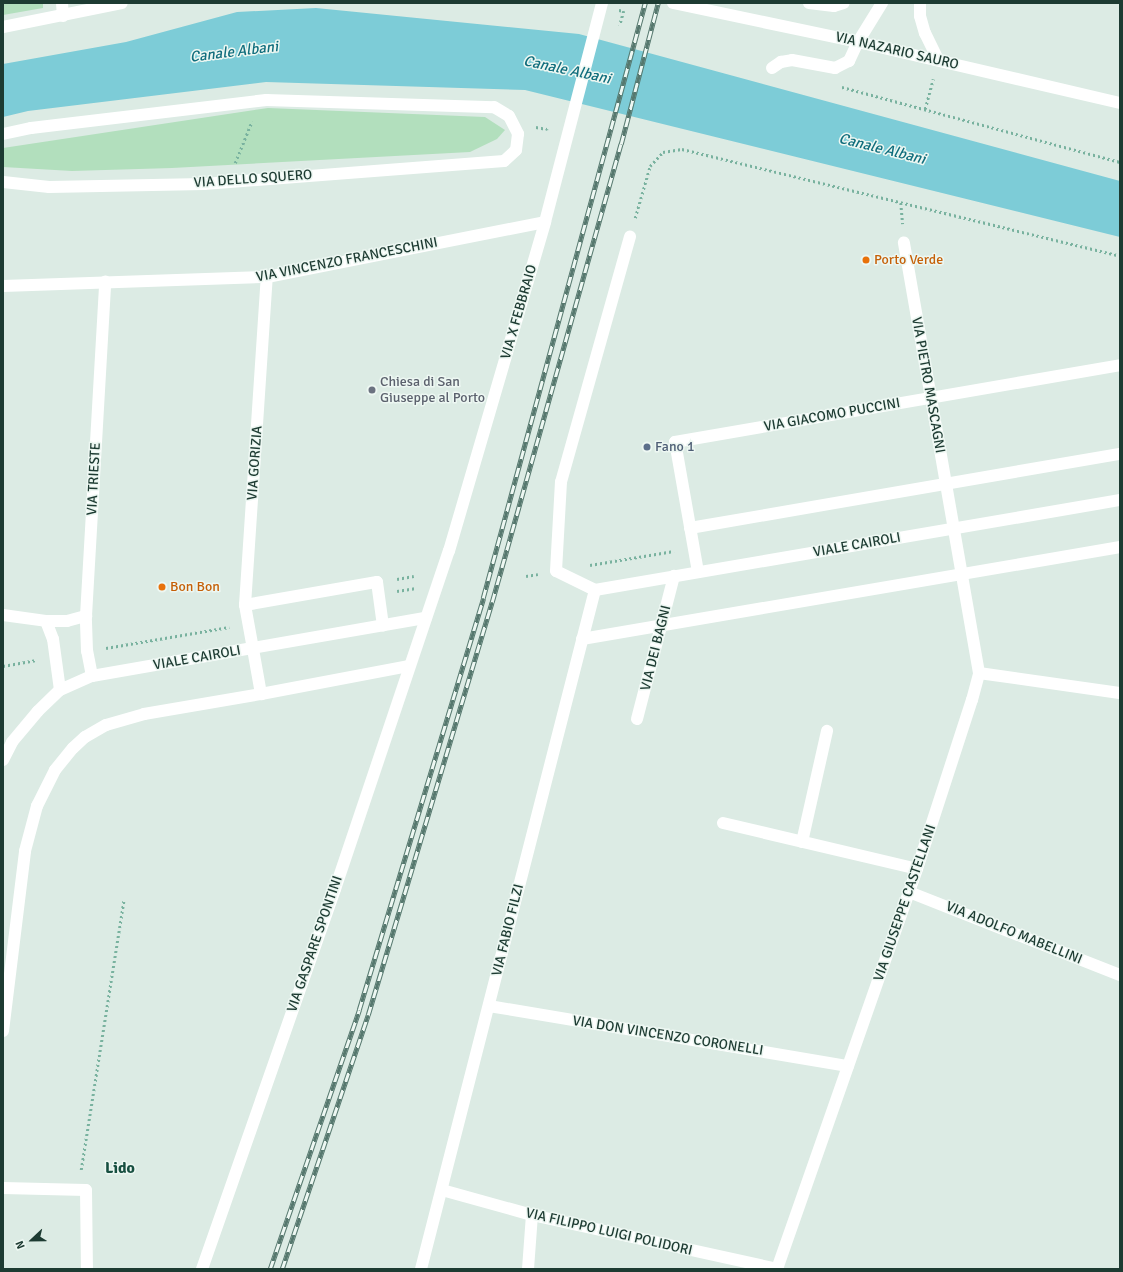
<!DOCTYPE html>
<style>
body{margin:0}
#map{position:relative;width:1123px;height:1272px;overflow:hidden;background:#dcebe4;font-family:Signika,sans-serif}
div>[style]{position:absolute}
.green>*{inset:0;background:#b2dfbd}
.water>*{inset:0;background:#7dccd7}
.path>*{height:2.5px;margin-top:-1.25px;transform-origin:0;background:repeating-linear-gradient(90deg,#79b29f 0 2px,transparent 0 5px)}
.service>*{height:12px;margin:-6px;padding:0 6px;transform-origin:6px;border-radius:6px;background:#fff}
.minor>*{height:12px;margin:-6px;padding:0 6px;transform-origin:6px;border-radius:6px;background:#fff}
.tertiary>*{height:12px;margin:-6px;padding:0 6px;transform-origin:6px;border-radius:6px;background:#fff}
.rail>*{height:4.5px;margin-top:-2.25px;transform-origin:0;background:repeating-linear-gradient(90deg,#edf7f2 0 9px,#56786e 0 18px);box-sizing:border-box;border-block:1px solid #56786e}
.dots>*{width:11px;height:11px;translate:-50% -50%;box-sizing:border-box;border:2px solid #edf7f2;border-radius:50%}
span{translate:-50% -50%;white-space:nowrap;text-align:center;line-height:1.15;-webkit-text-stroke:3px #edf7f2;paint-order:stroke}
.street-label{font-size:14px;color:#1d3b32}
.food-label{font-size:14px;color:#c56008}
.left{translate:0 -50%;text-align:left}
.worship-label{font-size:14px;color:#5b616d}
.service-label{font-size:14px;color:#4e5e75}
.water-label{font-size:15px;color:#116e7d;font-style:italic}
.quarter-label{font-size:16px;color:#174f40;font-weight:700}
.frame{position:absolute;inset:0;border:4px solid #1d3b32;pointer-events:none}
.north{position:absolute;left:12px;top:1220px;width:40px;height:40px;-webkit-text-stroke:3px #edf7f2;paint-order:stroke;rotate:248deg;font-size:11px;font-weight:700;line-height:16px;text-align:center;color:#1d3b32}
.north::after{content:'';display:block;margin:auto;width:14px;height:18px;background:#1d3b32;clip-path:polygon(50% 0,100% 100%,50% 72%,0 100%)}
</style>
<div id="map">
<div class="green">
<div style="clip-path:polygon(3px 3px,43px 3px,43px 8px,3px 15px)"></div>
<div style="clip-path:polygon(268px 108px,485px 117px,505px 130px,497px 139px,470px 152px,172px 168px,72px 171px,3px 167px,3px 148px)"></div>
</div>
<div class="water">
<div style="clip-path:polygon(316px 8px,579px 34px,1120px 181px,1120px 237px,525px 90px,266px 82px,28px 111px,3px 117px,3px 64px,126px 42px,237px 12px)"></div>
</div>
<div class="path">
<div style="left:619px;top:10px;width:5px;rotate:11deg"></div>
<div style="left:624px;top:11px;width:15px;rotate:106deg"></div>
<div style="left:842px;top:87px;width:288px;rotate:15.1deg"></div>
<div style="left:925px;top:109px;width:31px;rotate:-75deg"></div>
<div style="left:536px;top:127px;width:11px;rotate:10deg"></div>
<div style="left:547px;top:129px;width:1px;rotate:90deg"></div>
<div style="left:235px;top:163px;width:45px;rotate:-68deg"></div>
<div style="left:901px;top:203px;width:21px;rotate:85deg"></div>
<div style="left:635px;top:218px;width:54px;rotate:-73.9deg"></div>
<div style="left:650px;top:166px;width:19px;rotate:-47deg"></div>
<div style="left:663px;top:152px;width:19px;rotate:-9deg"></div>
<div style="left:682px;top:149px;width:451px;rotate:13.7deg"></div>
<div style="left:590px;top:565px;width:85px;rotate:-9.5deg"></div>
<div style="left:526px;top:576px;width:12px;rotate:-9deg"></div>
<div style="left:397px;top:579px;width:17px;rotate:-10deg"></div>
<div style="left:397px;top:591px;width:18px;rotate:-9deg"></div>
<div style="left:106px;top:648px;width:125px;rotate:-9.7deg"></div>
<div style="left:3px;top:666px;width:34px;rotate:-10deg"></div>
<div style="left:81px;top:1170px;width:273px;rotate:-81deg"></div>
</div>
<div class="service">
<div style="left:809px;top:3px;width:25px;rotate:7deg"></div>
<div style="left:834px;top:6px;width:10px;rotate:-17deg"></div>
<div style="left:772px;top:68px;width:11px;rotate:-34deg"></div>
<div style="left:781px;top:62px;width:11px;rotate:-10deg"></div>
<div style="left:792px;top:60px;width:44px;rotate:10.5deg"></div>
<div style="left:835px;top:68px;width:16px;rotate:-27deg"></div>
<div style="left:849px;top:61px;width:21px;rotate:-65deg"></div>
<div style="left:690px;top:528px;width:436px;rotate:-9.8deg"></div>
<div style="left:595px;top:590px;width:43px;rotate:-154deg"></div>
<div style="left:556px;top:571px;width:89px;rotate:-86.8deg"></div>
<div style="left:561px;top:482px;width:255px;rotate:-74.3deg"></div>
<div style="left:245px;top:605px;width:134px;rotate:-9.9deg"></div>
<div style="left:377px;top:582px;width:44px;rotate:82.2deg"></div>
<div style="left:582px;top:639px;width:546px;rotate:-9.7deg"></div>
<div style="left:253px;top:649px;width:46px;rotate:79.9deg"></div>
<div style="left:723px;top:823px;width:199px;rotate:13.3deg"></div>
<div style="left:802px;top:842px;width:114px;rotate:-77.3deg"></div>
<div style="left:3px;top:1031px;width:181px;rotate:-83deg"></div>
<div style="left:25px;top:851px;width:47px;rotate:-75.1deg"></div>
<div style="left:37px;top:806px;width:40px;rotate:-63.4deg"></div>
<div style="left:55px;top:770px;width:28px;rotate:-51deg"></div>
<div style="left:73px;top:748px;width:16px;rotate:-43deg"></div>
<div style="left:85px;top:737px;width:24px;rotate:-30deg"></div>
<div style="left:106px;top:725px;width:40px;rotate:-16deg"></div>
<div style="left:144px;top:714px;width:119px;rotate:-9.7deg"></div>
<div style="left:261px;top:694px;width:151px;rotate:-10.7deg"></div>
<div style="left:3px;top:1188px;width:83px;rotate:1.4deg"></div>
<div style="left:86px;top:1190px;width:79px;rotate:89.3deg"></div>
</div>
<div class="minor">
<div style="left:62px;top:3px;width:13px;rotate:86deg"></div>
<div style="left:920px;top:3px;width:13px;rotate:90deg"></div>
<div style="left:920px;top:16px;width:18px;rotate:74deg"></div>
<div style="left:925px;top:33px;width:30px;rotate:64deg"></div>
<div style="left:858px;top:42px;width:46px;rotate:-58.4deg"></div>
<div style="left:3px;top:134px;width:29px;rotate:-12deg"></div>
<div style="left:31px;top:128px;width:237px;rotate:-6.8deg"></div>
<div style="left:266px;top:100px;width:228px;rotate:1.8deg"></div>
<div style="left:494px;top:107px;width:17px;rotate:31deg"></div>
<div style="left:509px;top:116px;width:20px;rotate:63deg"></div>
<div style="left:518px;top:134px;width:16px;rotate:97deg"></div>
<div style="left:516px;top:150px;width:16px;rotate:137deg"></div>
<div style="left:504px;top:161px;width:301px;rotate:175.6deg"></div>
<div style="left:204px;top:184px;width:155px;rotate:178.9deg"></div>
<div style="left:49px;top:187px;width:46px;rotate:-173.8deg"></div>
<div style="left:3px;top:286px;width:264px;rotate:-2deg"></div>
<div style="left:267px;top:277px;width:283px;rotate:-11.2deg"></div>
<div style="left:698px;top:572px;width:132px;rotate:-100deg"></div>
<div style="left:675px;top:442px;width:452px;rotate:-9.8deg"></div>
<div style="left:3px;top:615px;width:43px;rotate:7.9deg"></div>
<div style="left:46px;top:621px;width:21px"></div>
<div style="left:67px;top:621px;width:20px;rotate:-15deg"></div>
<div style="left:46px;top:621px;width:19px;rotate:69deg"></div>
<div style="left:53px;top:639px;width:51px;rotate:82.2deg"></div>
<div style="left:253px;top:649px;width:45px;rotate:-100.3deg"></div>
<div style="left:245px;top:605px;width:329px;rotate:-86.2deg"></div>
<div style="left:979px;top:673px;width:142px;rotate:8.1deg"></div>
<div style="left:92px;top:676px;width:25px;rotate:-101deg"></div>
<div style="left:87px;top:651px;width:35px;rotate:-92deg"></div>
<div style="left:86px;top:616px;width:335px;rotate:-86.7deg"></div>
<div style="left:637px;top:719px;width:148px;rotate:-75.5deg"></div>
<div style="left:909px;top:892px;width:227px;rotate:21.5deg"></div>
<div style="left:489px;top:1006px;width:364px;rotate:9.5deg"></div>
<div style="left:442px;top:1190px;width:93px;rotate:15.5deg"></div>
<div style="left:532px;top:1215px;width:252px;rotate:12.4deg"></div>
<div style="left:421px;top:1269px;width:701px;rotate:-75.63deg"></div>
<div style="left:595px;top:590px;width:533px;rotate:-9.73deg"></div>
<div style="left:528px;top:1269px;width:54px;rotate:-85.8deg"></div>
<div style="left:777px;top:1269px;width:424px;rotate:-70.7deg"></div>
<div style="left:917px;top:869px;width:178px;rotate:-72deg"></div>
<div style="left:972px;top:700px;width:28px;rotate:-75deg"></div>
<div style="left:979px;top:673px;width:437px;rotate:-99.9deg"></div>
</div>
<div class="tertiary">
<div style="left:673px;top:3px;width:189px;rotate:11.9deg"></div>
<div style="left:858px;top:42px;width:269px;rotate:13.1deg"></div>
<div style="left:3px;top:27px;width:121px;rotate:-11.4deg"></div>
<div style="left:3px;top:760px;width:20px;rotate:-63deg"></div>
<div style="left:12px;top:742px;width:40px;rotate:-50deg"></div>
<div style="left:38px;top:711px;width:30px;rotate:-44deg"></div>
<div style="left:60px;top:690px;width:35px;rotate:-24deg"></div>
<div style="left:92px;top:676px;width:339px;rotate:-9.9deg"></div>
<div style="left:202px;top:1269px;width:403px;rotate:-70.7deg"></div>
<div style="left:335px;top:889px;width:357px;rotate:-71.4deg"></div>
<div style="left:449px;top:551px;width:343px;rotate:-73.7deg"></div>
<div style="left:545px;top:222px;width:226px;rotate:-75.4deg"></div>
</div>
<div class="rail">
<div style="left:270px;top:1269px;width:274px;rotate:-71deg"></div>
<div style="left:359px;top:1010px;width:430px;rotate:-73.2deg"></div>
<div style="left:483px;top:598px;width:617px;rotate:-74.77deg"></div>
<div style="left:282px;top:1269px;width:268px;rotate:-71.3deg"></div>
<div style="left:368px;top:1015px;width:431px;rotate:-73.3deg"></div>
<div style="left:492px;top:602px;width:476px;rotate:-74.3deg"></div>
<div style="left:621px;top:144px;width:146px;rotate:-75.3deg"></div>
</div>
<div class="dots">
<div style="left:866px;top:260px;background:#e8710a"></div>
<div style="left:372px;top:390px;background:#6b7280"></div>
<div style="left:647px;top:447px;background:#5c6f8a"></div>
<div style="left:162px;top:587px;background:#e8710a"></div>
</div>
<div class="street-label">
<span style="left:897px;top:51px;rotate:13deg">VIA NAZARIO SAURO</span>
<span style="left:253px;top:179px;rotate:-4deg">VIA DELLO SQUERO</span>
<span style="left:347px;top:260px;rotate:-11deg">VIA VINCENZO FRANCESCHINI</span>
<span style="left:519px;top:312px;rotate:-74deg">VIA X FEBBRAIO</span>
<span style="left:928px;top:385px;rotate:80deg">VIA PIETRO MASCAGNI</span>
<span style="left:832px;top:415px;rotate:-10deg">VIA GIACOMO PUCCINI</span>
<span style="left:255px;top:463px;rotate:-86deg">VIA GORIZIA</span>
<span style="left:94px;top:479px;rotate:-87deg">VIA TRIESTE</span>
<span style="left:857px;top:545px;rotate:-10deg">VIALE CAIROLI</span>
<span style="left:656px;top:648px;rotate:-76deg">VIA DEI BAGNI</span>
<span style="left:197px;top:658px;rotate:-10deg">VIALE CAIROLI</span>
<span style="left:905px;top:903px;rotate:-71deg">VIA GIUSEPPE CASTELLANI</span>
<span style="left:508px;top:930px;rotate:-76deg">VIA FABIO FILZI</span>
<span style="left:1014px;top:933px;rotate:22deg">VIA ADOLFO MABELLINI</span>
<span style="left:315px;top:944px;rotate:-71deg">VIA GASPARE SPONTINI</span>
<span style="left:668px;top:1036px;rotate:9deg">VIA DON VINCENZO CORONELLI</span>
<span style="left:609px;top:1232px;rotate:13deg">VIA FILIPPO LUIGI POLIDORI</span>
</div>
<div class="food-label">
<span class="left" style="left:874px;top:260px">Porto Verde</span>
<span class="left" style="left:170px;top:587px">Bon Bon</span>
</div>
<div class="worship-label">
<span class="left" style="left:380px;top:390px">Chiesa di San<br>Giuseppe al Porto</span>
</div>
<div class="service-label">
<span class="left" style="left:655px;top:447px">Fano 1</span>
</div>
<div class="water-label">
<span style="left:234px;top:52px;rotate:-7deg">Canale Albani</span>
<span style="left:567px;top:70px;rotate:12deg">Canale Albani</span>
<span style="left:882px;top:149px;rotate:14deg">Canale Albani</span>
</div>
<div class="quarter-label">
<span style="left:120px;top:1168px">Lido</span>
</div>
<div class="frame"></div>
<div class="north">N</div>
</div>
